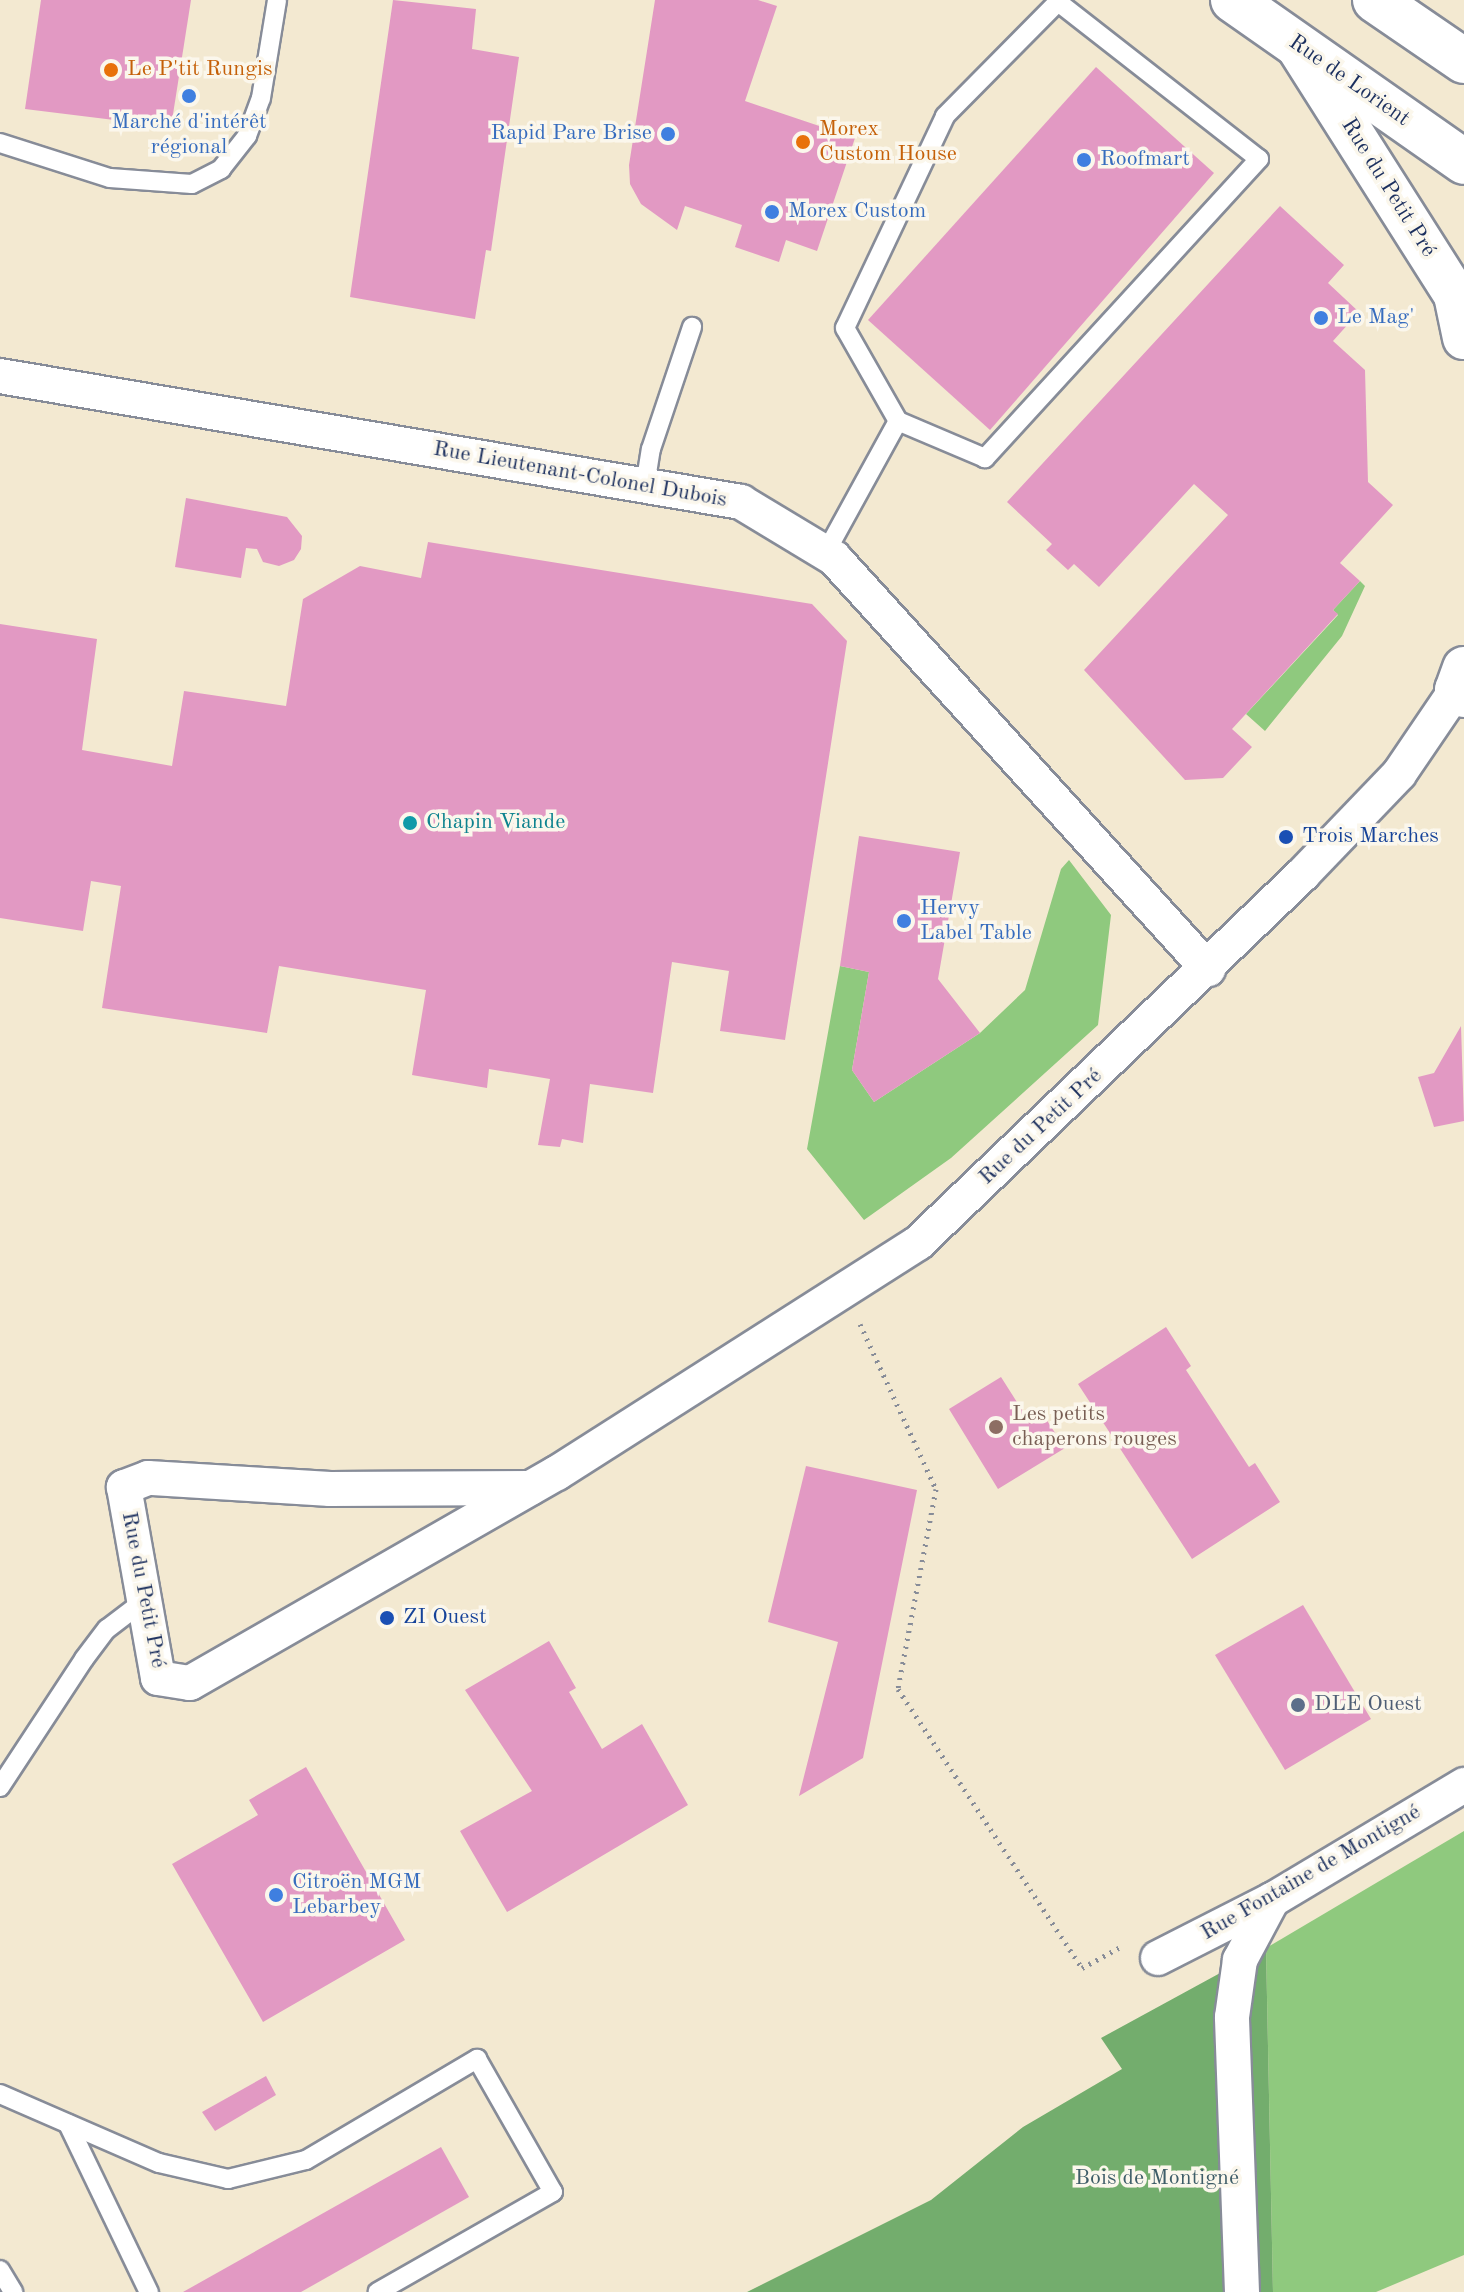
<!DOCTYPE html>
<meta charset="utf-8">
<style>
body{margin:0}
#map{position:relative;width:1464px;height:2292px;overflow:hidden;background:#f3e9d1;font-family:"Old Standard TT",serif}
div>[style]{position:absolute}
.green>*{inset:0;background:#8fc97e}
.forest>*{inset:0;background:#73ad6d}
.building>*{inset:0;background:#e299c3}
.path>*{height:5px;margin-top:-2.5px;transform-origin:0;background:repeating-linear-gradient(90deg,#878c98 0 2px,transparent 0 8px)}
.roads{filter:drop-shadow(2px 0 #878c98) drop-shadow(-2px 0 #878c98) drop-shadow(0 2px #878c98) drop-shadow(0 -2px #878c98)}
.service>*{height:18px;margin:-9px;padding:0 9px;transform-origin:9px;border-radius:9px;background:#fff}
.minor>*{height:34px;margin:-17px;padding:0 17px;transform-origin:17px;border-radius:17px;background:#fff}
.tertiary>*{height:42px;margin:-21px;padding:0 21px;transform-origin:21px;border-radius:21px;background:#fff}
.primary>*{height:44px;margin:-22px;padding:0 22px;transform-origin:22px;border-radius:22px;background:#fff}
.dots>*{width:22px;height:22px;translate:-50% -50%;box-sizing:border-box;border:4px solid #fbf7ec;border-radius:50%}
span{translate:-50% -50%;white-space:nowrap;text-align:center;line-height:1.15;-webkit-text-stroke:7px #fbf7ec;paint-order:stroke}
.food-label{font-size:22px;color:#c56008}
.left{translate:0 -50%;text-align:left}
.street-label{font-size:22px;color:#1b2f5e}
.shop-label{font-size:22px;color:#366cbe}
.right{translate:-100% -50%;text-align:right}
.culture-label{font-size:22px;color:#0d838f}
.transit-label{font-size:22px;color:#164399}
.education-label{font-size:22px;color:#785e54}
.service-label{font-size:22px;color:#4e5e75}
.park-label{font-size:22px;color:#3e5d68}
</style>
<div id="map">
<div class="green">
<div style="clip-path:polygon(1360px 581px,1365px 586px,1342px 636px,1265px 731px,1246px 714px,1338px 615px,1333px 610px)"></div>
<div style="clip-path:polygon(1069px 860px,1111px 915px,1098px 1025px,951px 1158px,864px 1220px,807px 1149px,840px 966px,869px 972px,852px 1070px,874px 1102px,980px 1033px,1025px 990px,1061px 869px)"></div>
<div style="clip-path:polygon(1464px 1831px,1464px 2255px,1376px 2292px,1273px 2292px,1266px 1948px)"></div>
</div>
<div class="forest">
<div style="clip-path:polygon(1266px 1948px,1273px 2292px,747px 2292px,931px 2200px,1023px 2127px,1122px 2069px,1101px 2038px)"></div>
</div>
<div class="building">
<div style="clip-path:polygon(41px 0,191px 0,171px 127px,25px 109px)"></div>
<div style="clip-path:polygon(393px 0,476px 9px,472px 49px,519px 57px,491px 251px,486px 250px,475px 319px,350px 297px)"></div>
<div style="clip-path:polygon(655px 0,758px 0,777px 6px,745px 101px,855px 138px,817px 251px,786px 240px,779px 262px,735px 247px,742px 225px,685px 206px,677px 230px,641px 204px,630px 184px,629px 165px)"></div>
<div style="clip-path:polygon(1096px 67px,1214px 173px,990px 430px,868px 320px)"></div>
<div style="clip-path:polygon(1280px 206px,1344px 265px,1328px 283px,1359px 312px,1333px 341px,1365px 370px,1368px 482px,1393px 505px,1340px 563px,1360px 581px,1333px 610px,1338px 614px,1232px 729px,1252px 747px,1223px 778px,1185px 780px,1084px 670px,1228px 515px,1194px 484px,1099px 587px,1074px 564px,1068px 570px,1046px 550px,1052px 544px,1007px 502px)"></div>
<div style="clip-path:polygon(186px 498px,287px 517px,302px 536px,301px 549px,294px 560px,279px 566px,263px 562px,257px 549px,246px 548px,241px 578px,175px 567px)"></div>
<div style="clip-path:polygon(428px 542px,812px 604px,847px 641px,785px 1040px,720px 1031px,729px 971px,672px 962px,653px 1093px,590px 1084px,583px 1143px,562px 1139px,560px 1147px,538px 1145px,550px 1079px,489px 1069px,487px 1088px,412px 1075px,426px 990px,279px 966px,267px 1033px,102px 1008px,121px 886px,91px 881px,83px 931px,0 918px,0 624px,97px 639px,82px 750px,172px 766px,184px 691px,286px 706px,303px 599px,360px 566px,421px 578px)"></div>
<div style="clip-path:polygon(859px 836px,960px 852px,938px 979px,980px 1033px,874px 1102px,852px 1070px,869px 972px,840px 966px)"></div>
<div style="clip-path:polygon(1461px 1026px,1464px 1121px,1434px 1127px,1418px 1077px,1434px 1073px)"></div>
<div style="clip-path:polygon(1166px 1327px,1191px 1366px,1186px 1370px,1249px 1467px,1255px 1463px,1280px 1502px,1192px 1559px,1078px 1384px)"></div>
<div style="clip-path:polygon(1001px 1377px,1031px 1424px,1044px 1416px,1065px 1448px,998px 1489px,949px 1409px)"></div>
<div style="clip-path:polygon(806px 1466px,917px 1490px,863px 1758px,799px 1796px,838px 1642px,768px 1622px)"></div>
<div style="clip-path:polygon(1303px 1605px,1371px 1719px,1285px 1770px,1215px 1655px)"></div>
<div style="clip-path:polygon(549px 1641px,576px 1688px,569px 1692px,602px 1749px,642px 1724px,688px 1805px,507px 1912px,460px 1831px,532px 1791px,465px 1690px)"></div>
<div style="clip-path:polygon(306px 1767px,405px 1940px,263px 2022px,172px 1864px,258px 1815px,249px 1800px)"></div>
<div style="clip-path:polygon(266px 2076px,276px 2095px,215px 2131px,202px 2112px)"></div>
<div style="clip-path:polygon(441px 2147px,469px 2197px,301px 2292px,183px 2292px)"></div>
</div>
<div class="path">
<div style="left:860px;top:1324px;width:182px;rotate:65.3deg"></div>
<div style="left:936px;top:1489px;width:204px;rotate:100.8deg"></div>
<div style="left:898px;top:1689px;width:334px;rotate:56.6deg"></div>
<div style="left:1082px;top:1968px;width:46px;rotate:-28.8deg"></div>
</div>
<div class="roads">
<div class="service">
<div style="left:0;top:143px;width:115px;rotate:17.7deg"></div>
<div style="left:110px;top:178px;width:82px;rotate:4.2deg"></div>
<div style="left:192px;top:184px;width:33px;rotate:-27deg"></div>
<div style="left:221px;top:169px;width:42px;rotate:-51.8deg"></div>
<div style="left:247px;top:136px;width:40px;rotate:-69.8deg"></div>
<div style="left:261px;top:98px;width:99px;rotate:-80.7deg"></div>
<div style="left:645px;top:486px;width:37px;rotate:-81deg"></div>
<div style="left:651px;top:449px;width:129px;rotate:-71.4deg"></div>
<div style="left:826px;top:552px;width:149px;rotate:-61.2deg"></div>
<div style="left:898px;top:421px;width:107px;rotate:-119.7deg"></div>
<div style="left:845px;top:328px;width:234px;rotate:-64.7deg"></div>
<div style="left:945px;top:116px;width:161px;rotate:-45.3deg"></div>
<div style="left:1058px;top:2px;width:255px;rotate:38deg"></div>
<div style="left:1259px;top:159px;width:406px;rotate:132.5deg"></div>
<div style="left:985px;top:458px;width:95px;rotate:-157deg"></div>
<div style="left:0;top:1787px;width:153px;rotate:-56.7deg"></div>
<div style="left:84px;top:1659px;width:38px;rotate:-53deg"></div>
<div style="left:107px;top:1629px;width:48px;rotate:-37.3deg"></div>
<div style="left:0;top:2094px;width:173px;rotate:23.5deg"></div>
<div style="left:159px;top:2163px;width:71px;rotate:13.1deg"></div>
<div style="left:228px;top:2179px;width:80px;rotate:-13.7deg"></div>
<div style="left:306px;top:2160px;width:199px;rotate:-30.6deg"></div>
<div style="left:477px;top:2059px;width:153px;rotate:60.3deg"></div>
<div style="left:553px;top:2192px;width:202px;rotate:150.3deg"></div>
<div style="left:68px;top:2124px;width:187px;rotate:64.3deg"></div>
<div style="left:0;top:2270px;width:26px;rotate:59deg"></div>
</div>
<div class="minor">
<div style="left:0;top:376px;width:752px;rotate:9.65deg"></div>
<div style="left:741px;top:502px;width:109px;rotate:31.1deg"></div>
<div style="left:834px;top:558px;width:556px;rotate:47.7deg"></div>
<div style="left:530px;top:1488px;width:200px;rotate:179.7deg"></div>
<div style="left:330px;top:1489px;width:182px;rotate:-176.5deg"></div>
<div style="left:148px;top:1478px;width:26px;rotate:159deg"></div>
<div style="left:124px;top:1487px;width:194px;rotate:79.9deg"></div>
<div style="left:158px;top:1678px;width:32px;rotate:9deg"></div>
<div style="left:190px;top:1683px;width:423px;rotate:-29.8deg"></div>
<div style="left:557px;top:1473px;width:428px;rotate:-32.5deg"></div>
<div style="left:918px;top:1243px;width:533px;rotate:-43.78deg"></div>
<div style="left:1303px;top:874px;width:139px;rotate:-46.2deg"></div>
<div style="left:1399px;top:774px;width:102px;rotate:-55.8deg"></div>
<div style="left:1158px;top:1958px;width:128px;rotate:-27deg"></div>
<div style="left:1272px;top:1900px;width:224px;rotate:-30.9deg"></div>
<div style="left:1242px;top:2292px;width:275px;rotate:-92.1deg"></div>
<div style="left:1232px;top:2017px;width:58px;rotate:-82deg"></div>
<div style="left:1240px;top:1960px;width:68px;rotate:-61.9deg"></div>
</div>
<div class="tertiary">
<div style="left:1297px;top:46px;width:295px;rotate:57.6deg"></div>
<div style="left:1455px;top:295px;width:44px;rotate:78.2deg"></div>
<div style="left:1464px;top:668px;width:23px;rotate:110deg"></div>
<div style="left:1456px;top:690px;width:10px;rotate:37deg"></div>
</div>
<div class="primary">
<div style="left:1233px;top:0;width:282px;rotate:35deg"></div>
<div style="left:1375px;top:0;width:108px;rotate:34.4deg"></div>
</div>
</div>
<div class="dots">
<div style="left:111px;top:70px;background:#e8710a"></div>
<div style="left:189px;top:96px;background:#3f7fe0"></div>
<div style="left:668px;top:134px;background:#3f7fe0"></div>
<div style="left:803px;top:142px;background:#e8710a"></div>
<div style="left:1084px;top:160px;background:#3f7fe0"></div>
<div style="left:772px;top:212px;background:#3f7fe0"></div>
<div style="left:1321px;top:318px;background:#3f7fe0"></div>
<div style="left:410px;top:823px;background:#0f9aa8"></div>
<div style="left:1286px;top:837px;background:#1a4fb4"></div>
<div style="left:904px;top:921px;background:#3f7fe0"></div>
<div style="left:996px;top:1427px;background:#8d6e63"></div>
<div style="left:387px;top:1618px;background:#1a4fb4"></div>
<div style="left:1298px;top:1705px;background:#5c6f8a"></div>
<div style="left:276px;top:1895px;background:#3f7fe0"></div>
</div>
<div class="food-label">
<span class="left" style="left:127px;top:70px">Le P'tit Rungis</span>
<span class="left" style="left:819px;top:142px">Morex<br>Custom House</span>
</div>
<div class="street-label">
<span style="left:1349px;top:81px;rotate:35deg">Rue de Lorient</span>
<span style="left:1388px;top:188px;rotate:58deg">Rue du Petit Pré</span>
<span style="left:580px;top:475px;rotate:10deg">Rue Lieutenant-Colonel Dubois</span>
<span style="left:1041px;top:1127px;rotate:-43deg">Rue du Petit Pré</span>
<span style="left:143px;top:1590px;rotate:79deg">Rue du Petit Pré</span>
<span style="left:1311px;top:1873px;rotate:-30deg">Rue Fontaine de Montigné</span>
</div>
<div class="shop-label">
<span style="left:189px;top:135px">Marché d'intérêt<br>régional</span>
<span class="right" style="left:652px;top:134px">Rapid Pare Brise</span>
<span class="left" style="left:1100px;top:160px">Roofmart</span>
<span class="left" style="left:788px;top:212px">Morex Custom</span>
<span class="left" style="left:1337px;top:318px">Le Mag'</span>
<span class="left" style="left:920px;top:921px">Hervy<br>Label Table</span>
<span class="left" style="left:292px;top:1895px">Citroën MGM<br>Lebarbey</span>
</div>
<div class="culture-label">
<span class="left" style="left:426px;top:823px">Chapin Viande</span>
</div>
<div class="transit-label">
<span class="left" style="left:1302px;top:837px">Trois Marches</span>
<span class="left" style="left:403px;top:1618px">ZI Ouest</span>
</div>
<div class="education-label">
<span class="left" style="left:1012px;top:1427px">Les petits<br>chaperons rouges</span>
</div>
<div class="service-label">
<span class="left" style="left:1314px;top:1705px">DLE Ouest</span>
</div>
<div class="park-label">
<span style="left:1157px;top:2179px">Bois de Montigné</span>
</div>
</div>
